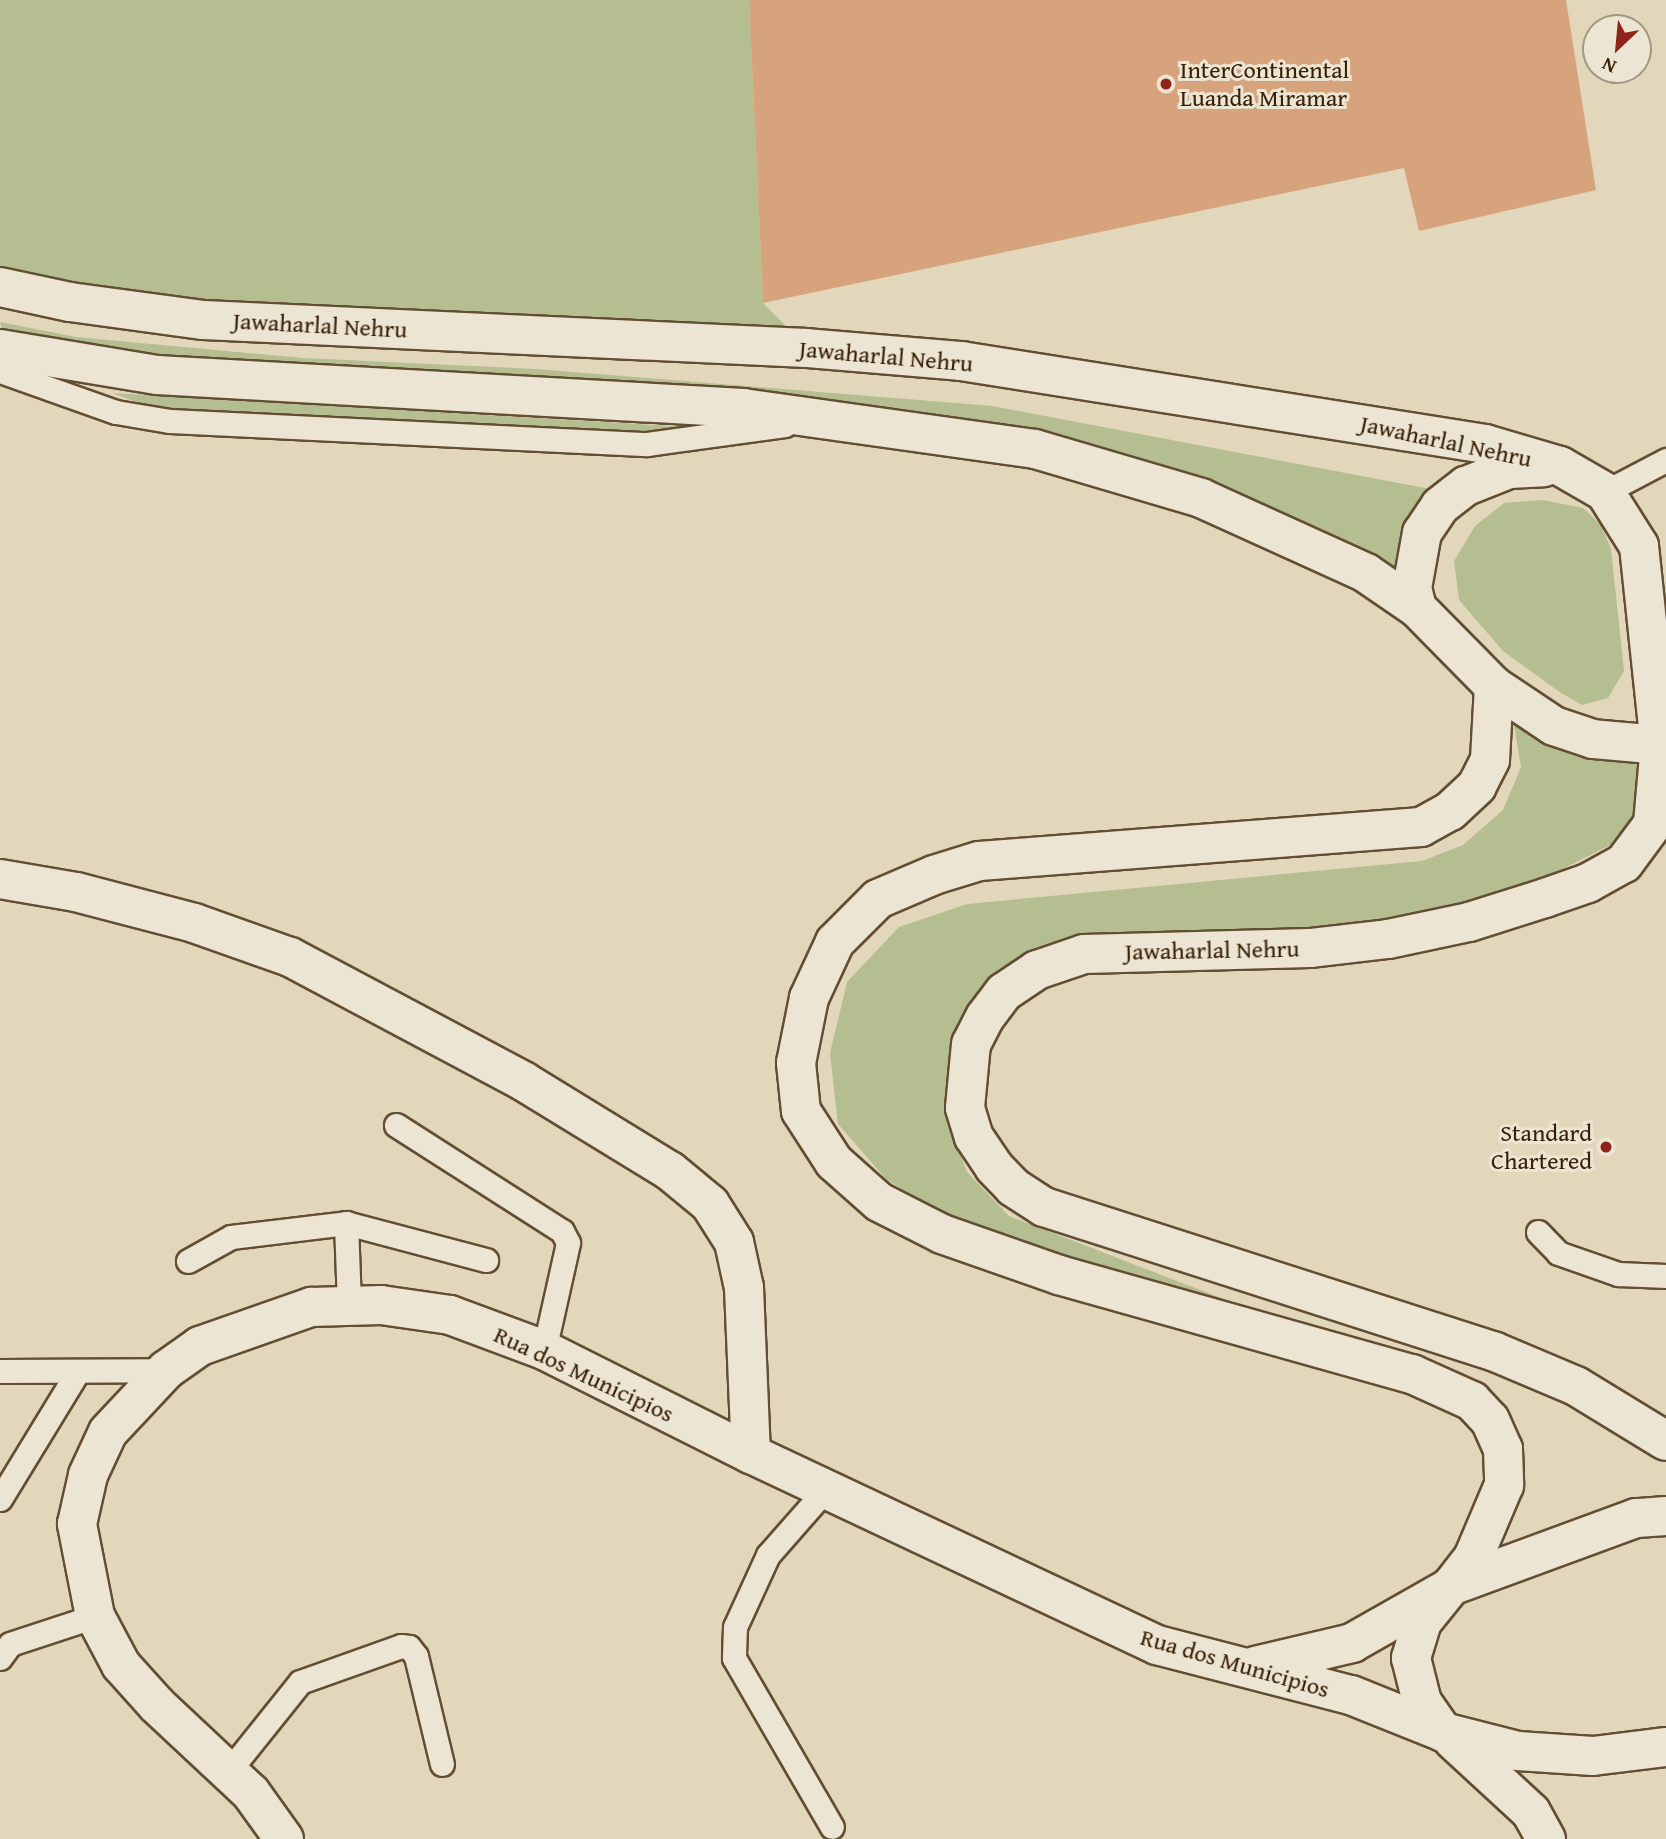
<!DOCTYPE html>
<style>
body{margin:0}
#map{position:relative;width:1666px;height:1839px;overflow:hidden;background:#e2d7bb;font-family:"Gentium Book Plus",serif}
div>[style]{position:absolute}
.green>*{inset:0;background:#b4be90}
.building>*{inset:0;background:#d6a37c}
.roads{filter:drop-shadow(2px 0 #634e33) drop-shadow(-2px 0 #634e33) drop-shadow(0 2px #634e33) drop-shadow(0 -2px #634e33)}
.service>*{height:23px;margin:-11.5px;padding:0 11.5px;transform-origin:11.5px;border-radius:11.5px;background:#ece5d3}
.minor>*{height:38px;margin:-19px;padding:0 19px;transform-origin:19px;border-radius:19px;background:#ece5d3}
.tertiary>*{height:38px;margin:-19px;padding:0 19px;transform-origin:19px;border-radius:19px;background:#ece5d3}
.secondary>*{height:38px;margin:-19px;padding:0 19px;transform-origin:19px;border-radius:19px;background:#ece5d3}
.dots>*{width:19px;height:19px;translate:-50% -50%;box-sizing:border-box;border:4px solid #ece5d3;border-radius:50%}
span{translate:-50% -50%;white-space:nowrap;text-align:center;line-height:1.15;-webkit-text-stroke:6px #ece5d3;paint-order:stroke}
.poi-label{font-size:24px;color:#392106}
.left{translate:0 -50%;text-align:left}
.right{translate:-100% -50%;text-align:right}
.street-label{font-size:24px;color:#392106}
.north{position:absolute;left:1582px;top:14px;width:70px;height:70px;box-sizing:border-box;background:#ece5d3;border:2px solid #a49781;border-radius:50%;rotate:206deg;font-size:19px;font-weight:700;line-height:28px;text-align:center;color:#392106}
.north::after{content:'';display:block;margin:auto;width:24px;height:32px;background:#8f2418;clip-path:polygon(50% 0,100% 100%,50% 72%,0 100%)}
</style>
<div id="map">
<div class="green">
<div style="clip-path:polygon(0 0,749px 0,763px 303px,792px 332px,244px 314px,0 273px)"></div>
<div style="clip-path:polygon(0 322px,76px 337px,303px 358px,536px 369px,992px 406px,1441px 491px,1409px 586px,1194px 484px,4px 337px)"></div>
<div style="clip-path:polygon(112px 393px,706px 428px,654px 436px,161px 411px)"></div>
<div style="clip-path:polygon(1543px 500px,1583px 508px,1601px 525px,1611px 549px,1624px 671px,1608px 698px,1582px 705px,1561px 693px,1503px 651px,1459px 600px,1454px 561px,1475px 526px,1504px 503px)"></div>
<div style="clip-path:polygon(1513px 719px,1540px 741px,1571px 754px,1641px 765px,1641px 805px,1618px 841px,1533px 884px,1432px 918px,1051px 948px,960px 1023px,947px 1072px,948px 1123px,967px 1172px,1009px 1216px,1495px 1404px,935px 1211px,886px 1179px,838px 1124px,830px 1053px,847px 982px,899px 927px,967px 904px,1422px 861px,1463px 845px,1503px 810px,1521px 767px)"></div>
</div>
<div class="building">
<div style="clip-path:polygon(749px 0,1566px 0,1596px 190px,1419px 231px,1404px 168px,763px 303px)"></div>
</div>
<div class="roads">
<div class="service">
<div style="left:0;top:371px;width:123px;rotate:19.5deg"></div>
<div style="left:116px;top:412px;width:55px;rotate:9.5deg"></div>
<div style="left:170px;top:421px;width:478px;rotate:2.8deg"></div>
<div style="left:647px;top:444px;width:139px;rotate:-7.8deg"></div>
<div style="left:1605px;top:492px;width:69px;rotate:-27.7deg"></div>
<div style="left:396px;top:1125px;width:197px;rotate:32.6deg"></div>
<div style="left:562px;top:1231px;width:13px;rotate:63deg"></div>
<div style="left:568px;top:1243px;width:110px;rotate:102.6deg"></div>
<div style="left:346px;top:1223px;width:83px;rotate:87.9deg"></div>
<div style="left:1538px;top:1232px;width:29px;rotate:46deg"></div>
<div style="left:1558px;top:1253px;width:64px;rotate:19.3deg"></div>
<div style="left:1618px;top:1274px;width:48px;rotate:2.4deg"></div>
<div style="left:188px;top:1261px;width:49px;rotate:-29.2deg"></div>
<div style="left:231px;top:1237px;width:116px;rotate:-6.9deg"></div>
<div style="left:346px;top:1223px;width:145px;rotate:14.8deg"></div>
<div style="left:0;top:1371px;width:166px;rotate:-0.3deg"></div>
<div style="left:826px;top:1489px;width:88px;rotate:131.3deg"></div>
<div style="left:768px;top:1555px;width:79px;rotate:114.6deg"></div>
<div style="left:735px;top:1627px;width:31px;rotate:92deg"></div>
<div style="left:734px;top:1658px;width:195px;rotate:59.9deg"></div>
<div style="left:0;top:1499px;width:150px;rotate:-58.6deg"></div>
<div style="left:0;top:1658px;width:17px;rotate:-54deg"></div>
<div style="left:10px;top:1644px;width:89px;rotate:-18.2deg"></div>
<div style="left:228px;top:1772px;width:115px;rotate:-51.3deg"></div>
<div style="left:300px;top:1682px;width:107px;rotate:-19.6deg"></div>
<div style="left:401px;top:1646px;width:8px;rotate:7deg"></div>
<div style="left:409px;top:1647px;width:11px;rotate:52deg"></div>
<div style="left:416px;top:1656px;width:111px;rotate:76.5deg"></div>
</div>
<div class="minor">
<div style="left:0;top:879px;width:77px;rotate:9.7deg"></div>
<div style="left:76px;top:892px;width:122px;rotate:14.7deg"></div>
<div style="left:194px;top:923px;width:102px;rotate:19.5deg"></div>
<div style="left:290px;top:957px;width:264px;rotate:28deg"></div>
<div style="left:523px;top:1081px;width:172px;rotate:31.5deg"></div>
<div style="left:670px;top:1171px;width:52px;rotate:39.5deg"></div>
<div style="left:710px;top:1204px;width:45px;rotate:57.7deg"></div>
<div style="left:734px;top:1242px;width:47px;rotate:77.7deg"></div>
<div style="left:744px;top:1288px;width:166px;rotate:87.6deg"></div>
</div>
<div class="tertiary">
<div style="left:1255px;top:1666px;width:100px;rotate:-13.3deg"></div>
<div style="left:1352px;top:1643px;width:109px;rotate:-29.6deg"></div>
<div style="left:284px;top:1839px;width:57px;rotate:-125.7deg"></div>
<div style="left:251px;top:1793px;width:129px;rotate:-136.9deg"></div>
<div style="left:157px;top:1705px;width:54px;rotate:-132deg"></div>
<div style="left:121px;top:1665px;width:55px;rotate:-118deg"></div>
<div style="left:95px;top:1616px;width:94px;rotate:-101.1deg"></div>
<div style="left:77px;top:1524px;width:50px;rotate:-77.3deg"></div>
<div style="left:88px;top:1475px;width:47px;rotate:-65.1deg"></div>
<div style="left:108px;top:1432px;width:85px;rotate:-46.9deg"></div>
<div style="left:166px;top:1370px;width:42px;rotate:-35.2deg"></div>
<div style="left:200px;top:1346px;width:118px;rotate:-19.4deg"></div>
<div style="left:311px;top:1307px;width:70px;rotate:-1.6deg"></div>
<div style="left:381px;top:1305px;width:70px;rotate:8.2deg"></div>
<div style="left:450px;top:1315px;width:100px;rotate:20.4deg"></div>
<div style="left:544px;top:1350px;width:232px;rotate:26.7deg"></div>
<div style="left:751px;top:1454px;width:449px;rotate:25.2deg"></div>
<div style="left:1157px;top:1645px;width:200px;rotate:14.5deg"></div>
<div style="left:1351px;top:1695px;width:99px;rotate:21.9deg"></div>
</div>
<div class="secondary">
<div style="left:0;top:287px;width:72px;rotate:12.1deg"></div>
<div style="left:70px;top:302px;width:135px;rotate:7.7deg"></div>
<div style="left:204px;top:320px;width:603px;rotate:2.66deg"></div>
<div style="left:806px;top:348px;width:156px;rotate:4.8deg"></div>
<div style="left:961px;top:361px;width:531px;rotate:9deg"></div>
<div style="left:1485px;top:444px;width:78px;rotate:16.3deg"></div>
<div style="left:1560px;top:466px;width:52px;rotate:30deg"></div>
<div style="left:1605px;top:492px;width:64px;rotate:57.8deg"></div>
<div style="left:1639px;top:546px;width:200px;rotate:84deg"></div>
<div style="left:1660px;top:745px;width:79px;rotate:95.1deg"></div>
<div style="left:1653px;top:824px;width:49px;rotate:126.6deg"></div>
<div style="left:1624px;top:863px;width:41px;rotate:150.9deg"></div>
<div style="left:1588px;top:883px;width:46px;rotate:160.8deg"></div>
<div style="left:1545px;top:898px;width:80px;rotate:162.5deg"></div>
<div style="left:1469px;top:922px;width:83px;rotate:168.1deg"></div>
<div style="left:1388px;top:939px;width:79px;rotate:173.4deg"></div>
<div style="left:1310px;top:948px;width:226px;rotate:178.5deg"></div>
<div style="left:1084px;top:954px;width:50px;rotate:161.2deg"></div>
<div style="left:1037px;top:970px;width:40px;rotate:146deg"></div>
<div style="left:1004px;top:992px;width:31px;rotate:127deg"></div>
<div style="left:985px;top:1017px;width:30px;rotate:117deg"></div>
<div style="left:971px;top:1044px;width:64px;rotate:95.4deg"></div>
<div style="left:965px;top:1108px;width:30px;rotate:73deg"></div>
<div style="left:974px;top:1137px;width:36px;rotate:56deg"></div>
<div style="left:994px;top:1167px;width:28px;rotate:46deg"></div>
<div style="left:1013px;top:1187px;width:37px;rotate:33deg"></div>
<div style="left:1044px;top:1207px;width:472px;rotate:17.8deg"></div>
<div style="left:1493px;top:1351px;width:90px;rotate:22.9deg"></div>
<div style="left:1576px;top:1386px;width:105px;rotate:31.4deg"></div>
<div style="left:0;top:349px;width:159px;rotate:9.4deg"></div>
<div style="left:157px;top:375px;width:587px;rotate:3.22deg"></div>
<div style="left:743px;top:408px;width:295px;rotate:8deg"></div>
<div style="left:1035px;top:449px;width:173px;rotate:16.4deg"></div>
<div style="left:1201px;top:498px;width:181px;rotate:24.4deg"></div>
<div style="left:1366px;top:573px;width:62px;rotate:34.5deg"></div>
<div style="left:1417px;top:608px;width:110px;rotate:45.4deg"></div>
<div style="left:1494px;top:686px;width:74px;rotate:93.1deg"></div>
<div style="left:1490px;top:760px;width:29px;rotate:117deg"></div>
<div style="left:1477px;top:786px;width:37px;rotate:137deg"></div>
<div style="left:1450px;top:811px;width:33px;rotate:151deg"></div>
<div style="left:1421px;top:827px;width:443px;rotate:175.6deg"></div>
<div style="left:979px;top:861px;width:47px;rotate:162.7deg"></div>
<div style="left:934px;top:875px;width:61px;rotate:156.8deg"></div>
<div style="left:878px;top:899px;width:61px;rotate:135deg"></div>
<div style="left:835px;top:942px;width:62px;rotate:114.9deg"></div>
<div style="left:809px;top:998px;width:66px;rotate:101.3deg"></div>
<div style="left:796px;top:1063px;width:48px;rotate:84.1deg"></div>
<div style="left:801px;top:1111px;width:61px;rotate:57.1deg"></div>
<div style="left:834px;top:1162px;width:60px;rotate:41.6deg"></div>
<div style="left:879px;top:1202px;width:71px;rotate:26.9deg"></div>
<div style="left:942px;top:1234px;width:124px;rotate:19.3deg"></div>
<div style="left:1059px;top:1275px;width:367px;rotate:15.7deg"></div>
<div style="left:1412px;top:1374px;width:66px;rotate:24.2deg"></div>
<div style="left:1472px;top:1401px;width:26px;rotate:47deg"></div>
<div style="left:1490px;top:1420px;width:32px;rotate:66deg"></div>
<div style="left:1503px;top:1449px;width:36px;rotate:88deg"></div>
<div style="left:1504px;top:1485px;width:79px;rotate:113deg"></div>
<div style="left:1473px;top:1558px;width:36px;rotate:128deg"></div>
<div style="left:1417px;top:608px;width:21px;rotate:-104deg"></div>
<div style="left:1412px;top:588px;width:56px;rotate:-79.7deg"></div>
<div style="left:1422px;top:533px;width:32px;rotate:-56deg"></div>
<div style="left:1440px;top:506px;width:33px;rotate:-38deg"></div>
<div style="left:1466px;top:486px;width:46px;rotate:-21.6deg"></div>
<div style="left:1509px;top:469px;width:35px;rotate:-3deg"></div>
<div style="left:1494px;top:686px;width:72px;rotate:33.7deg"></div>
<div style="left:1554px;top:726px;width:41px;rotate:18.4deg"></div>
<div style="left:1593px;top:739px;width:67px;rotate:5.1deg"></div>
<div style="left:1666px;top:1516px;width:30px;rotate:176deg"></div>
<div style="left:1636px;top:1518px;width:197px;rotate:159.8deg"></div>
<div style="left:1451px;top:1586px;width:46px;rotate:128.9deg"></div>
<div style="left:1422px;top:1622px;width:38px;rotate:107deg"></div>
<div style="left:1411px;top:1658px;width:45px;rotate:76deg"></div>
<div style="left:1422px;top:1702px;width:37px;rotate:55deg"></div>
<div style="left:1443px;top:1732px;width:77px;rotate:14.2deg"></div>
<div style="left:1518px;top:1751px;width:75px;rotate:3.8deg"></div>
<div style="left:1593px;top:1756px;width:74px;rotate:-7deg"></div>
<div style="left:1453px;top:1740px;width:106px;rotate:42.7deg"></div>
<div style="left:1531px;top:1812px;width:31px;rotate:61deg"></div>
</div>
</div>
<div class="dots">
<div style="left:1166px;top:84px;background:#8f2418"></div>
<div style="left:1606px;top:1147px;background:#8f2418"></div>
</div>
<div class="poi-label">
<span class="left" style="left:1180px;top:84px">InterContinental<br>Luanda Miramar</span>
<span class="right" style="left:1592px;top:1147px">Standard<br>Chartered</span>
</div>
<div class="street-label">
<span style="left:320px;top:325px;rotate:3deg">Jawaharlal Nehru</span>
<span style="left:886px;top:356px;rotate:5deg">Jawaharlal Nehru</span>
<span style="left:1446px;top:441px;rotate:12deg">Jawaharlal Nehru</span>
<span style="left:1212px;top:950px;rotate:-1deg">Jawaharlal Nehru</span>
<span style="left:584px;top:1374px;rotate:25deg">Rua dos Municipios</span>
<span style="left:1235px;top:1663px;rotate:16deg">Rua dos Municipios</span>
</div>
<div class="north">N</div>
</div>
